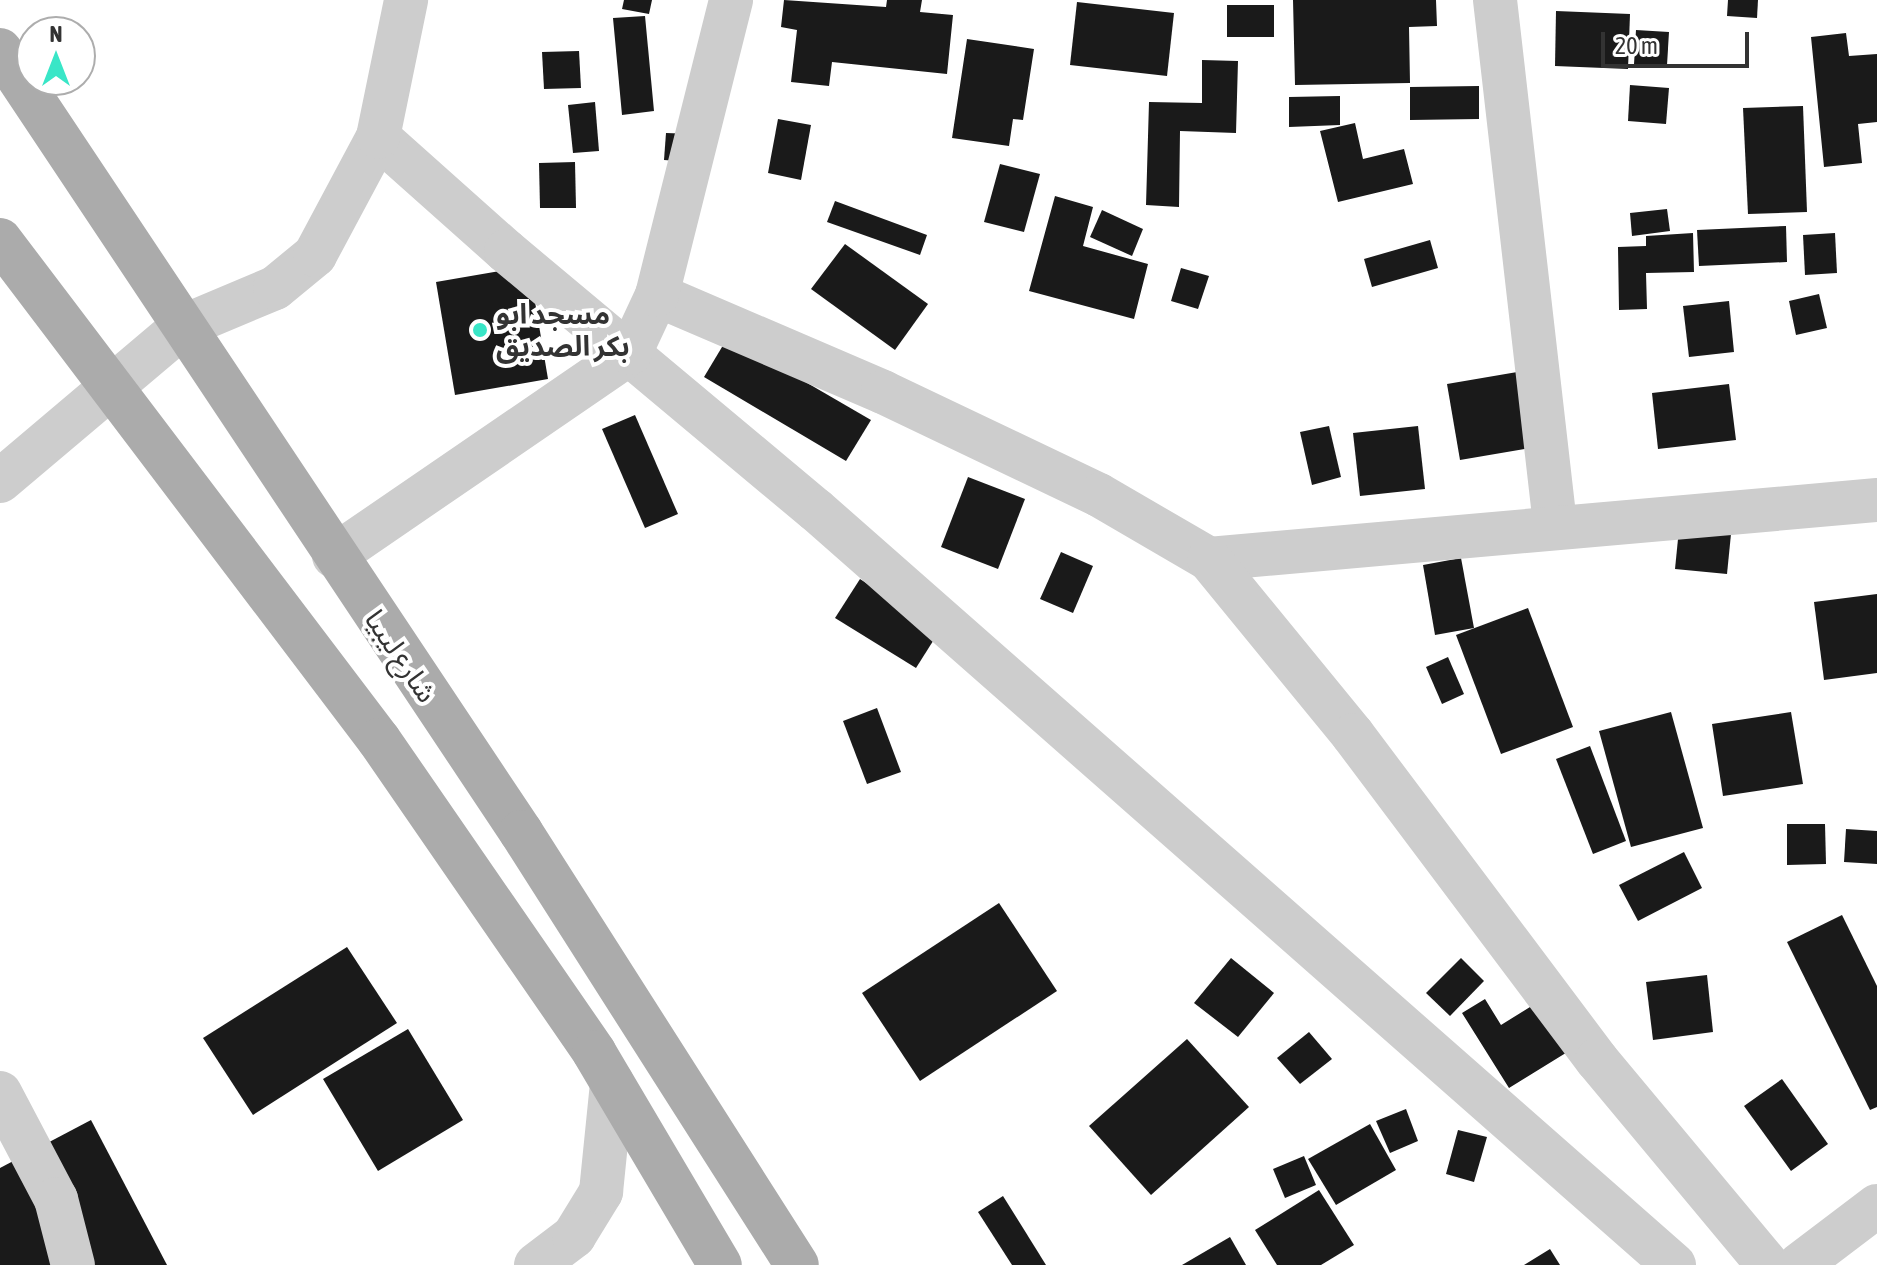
<!DOCTYPE html>
<meta charset="utf-8">
<style>
body{margin:0}
#map{position:relative;width:1877px;height:1265px;overflow:hidden;background:#fff;font-family:"Asap Condensed","Noto Sans Arabic",sans-serif}
div>[style]{position:absolute}
.building>*{inset:0;background:#1a1a1a}
.minor>*{height:44px;margin:-22px;padding:0 22px;transform-origin:22px;border-radius:22px;background:#cdcdcd}
.major>*{height:44px;margin:-22px;padding:0 22px;transform-origin:22px;border-radius:22px;background:#ababab}
.dots>*{width:22px;height:22px;translate:-50% -50%;box-sizing:border-box;border:4px solid #fff;border-radius:50%}
span{translate:-50% -50%;white-space:nowrap;text-align:center;line-height:1.15;-webkit-text-stroke:8px #fff;paint-order:stroke}
.poi-label{font-size:28px;color:#333;font-weight:700}
.left{translate:0 -50%;text-align:left}
.street-label{font-size:28px;color:#333}
.north{position:absolute;left:16px;top:16px;width:80px;height:80px;box-sizing:border-box;background:#fff;border:2px solid #adadad;border-radius:50%;rotate:0deg;font-size:22px;font-weight:700;line-height:32px;text-align:center;color:#333}
.north::after{content:'';display:block;margin:auto;width:28px;height:36px;background:#39e6c7;clip-path:polygon(50% 0,100% 100%,50% 72%,0 100%)}
.scale{position:absolute;left:1601px;top:32px;width:148px;height:36px;box-sizing:border-box;border:4px solid #333;border-top:0;padding-left:10px;font-size:24px;line-height:28px;white-space:nowrap;color:#333;-webkit-text-stroke:6px #fff;paint-order:stroke}
</style>
<div id="map">
<div class="building">
<div style="clip-path:polygon(624px 0,652px 0,649px 14px,622px 9px)"></div>
<div style="clip-path:polygon(784px 0,886px 7px,887px 0,922px 0,920px 12px,953px 15px,947px 74px,832px 62px,829px 86px,791px 82px,797px 30px,781px 27px)"></div>
<div style="clip-path:polygon(1293px 0,1436px 0,1437px 26px,1409px 27px,1410px 83px,1295px 85px)"></div>
<div style="clip-path:polygon(1728px 0,1758px 0,1757px 18px,1727px 16px)"></div>
<div style="clip-path:polygon(1077px 2px,1174px 13px,1167px 76px,1070px 65px)"></div>
<div style="clip-path:polygon(1227px 5px,1274px 5px,1274px 37px,1227px 37px)"></div>
<div style="clip-path:polygon(1556px 11px,1630px 14px,1628px 69px,1555px 66px)"></div>
<div style="clip-path:polygon(645px 16px,654px 111px,622px 115px,613px 18px)"></div>
<div style="clip-path:polygon(1636px 30px,1669px 32px,1667px 65px,1634px 64px)"></div>
<div style="clip-path:polygon(1846px 33px,1849px 56px,1877px 54px,1877px 122px,1858px 124px,1862px 163px,1824px 167px,1811px 37px)"></div>
<div style="clip-path:polygon(967px 39px,1034px 49px,1023px 120px,1013px 119px,1009px 146px,952px 138px)"></div>
<div style="clip-path:polygon(579px 51px,581px 88px,544px 89px,542px 52px)"></div>
<div style="clip-path:polygon(1202px 60px,1238px 61px,1236px 133px,1180px 131px,1179px 207px,1146px 205px,1149px 102px,1202px 103px)"></div>
<div style="clip-path:polygon(1630px 85px,1669px 88px,1666px 124px,1628px 121px)"></div>
<div style="clip-path:polygon(1479px 86px,1479px 119px,1410px 120px,1410px 87px)"></div>
<div style="clip-path:polygon(1340px 96px,1340px 125px,1289px 127px,1289px 97px)"></div>
<div style="clip-path:polygon(595px 102px,599px 151px,573px 153px,568px 105px)"></div>
<div style="clip-path:polygon(1803px 106px,1807px 212px,1748px 214px,1743px 108px)"></div>
<div style="clip-path:polygon(778px 119px,811px 125px,801px 180px,768px 173px)"></div>
<div style="clip-path:polygon(1355px 123px,1363px 159px,1404px 149px,1413px 184px,1338px 202px,1320px 131px)"></div>
<div style="clip-path:polygon(666px 133px,694px 134px,692px 162px,664px 160px)"></div>
<div style="clip-path:polygon(575px 162px,576px 208px,540px 208px,539px 163px)"></div>
<div style="clip-path:polygon(1000px 164px,1040px 174px,1024px 232px,984px 222px)"></div>
<div style="clip-path:polygon(1055px 196px,1093px 207px,1083px 246px,1148px 264px,1134px 319px,1029px 291px)"></div>
<div style="clip-path:polygon(835px 201px,927px 235px,920px 255px,827px 222px)"></div>
<div style="clip-path:polygon(1667px 209px,1670px 231px,1632px 236px,1630px 213px)"></div>
<div style="clip-path:polygon(1102px 210px,1143px 229px,1132px 256px,1090px 237px)"></div>
<div style="clip-path:polygon(1786px 226px,1787px 262px,1699px 266px,1697px 230px)"></div>
<div style="clip-path:polygon(1693px 233px,1694px 272px,1646px 273px,1647px 309px,1619px 310px,1618px 247px,1646px 246px,1646px 236px)"></div>
<div style="clip-path:polygon(1835px 233px,1837px 273px,1805px 275px,1803px 235px)"></div>
<div style="clip-path:polygon(1430px 240px,1438px 268px,1372px 287px,1364px 259px)"></div>
<div style="clip-path:polygon(845px 244px,928px 304px,895px 350px,811px 289px)"></div>
<div style="clip-path:polygon(529px 266px,548px 379px,455px 395px,436px 282px)"></div>
<div style="clip-path:polygon(1181px 268px,1209px 276px,1198px 309px,1171px 301px)"></div>
<div style="clip-path:polygon(1819px 294px,1827px 328px,1796px 335px,1789px 301px)"></div>
<div style="clip-path:polygon(1729px 301px,1734px 352px,1689px 357px,1683px 306px)"></div>
<div style="clip-path:polygon(728px 337px,871px 420px,846px 461px,704px 377px)"></div>
<div style="clip-path:polygon(1540px 368px,1554px 444px,1460px 460px,1447px 384px)"></div>
<div style="clip-path:polygon(1729px 384px,1736px 440px,1658px 449px,1652px 393px)"></div>
<div style="clip-path:polygon(635px 415px,678px 514px,645px 528px,602px 429px)"></div>
<div style="clip-path:polygon(1329px 426px,1341px 477px,1312px 485px,1300px 432px)"></div>
<div style="clip-path:polygon(1418px 426px,1425px 489px,1360px 496px,1353px 433px)"></div>
<div style="clip-path:polygon(968px 477px,1025px 499px,998px 569px,941px 547px)"></div>
<div style="clip-path:polygon(1679px 529px,1731px 534px,1727px 574px,1675px 569px)"></div>
<div style="clip-path:polygon(1061px 552px,1093px 566px,1073px 613px,1040px 599px)"></div>
<div style="clip-path:polygon(1461px 558px,1474px 628px,1435px 635px,1423px 565px)"></div>
<div style="clip-path:polygon(860px 579px,940px 630px,916px 668px,835px 618px)"></div>
<div style="clip-path:polygon(1877px 594px,1877px 673px,1824px 680px,1814px 602px)"></div>
<div style="clip-path:polygon(1528px 608px,1573px 727px,1501px 754px,1456px 635px)"></div>
<div style="clip-path:polygon(1448px 657px,1464px 694px,1442px 704px,1426px 667px)"></div>
<div style="clip-path:polygon(877px 708px,901px 772px,867px 784px,843px 721px)"></div>
<div style="clip-path:polygon(1671px 712px,1703px 828px,1631px 847px,1599px 731px)"></div>
<div style="clip-path:polygon(1791px 712px,1803px 784px,1723px 796px,1712px 724px)"></div>
<div style="clip-path:polygon(1590px 746px,1626px 841px,1593px 854px,1556px 759px)"></div>
<div style="clip-path:polygon(1787px 824px,1825px 824px,1826px 864px,1787px 865px)"></div>
<div style="clip-path:polygon(1846px 829px,1877px 831px,1877px 864px,1844px 862px)"></div>
<div style="clip-path:polygon(1684px 852px,1702px 888px,1638px 921px,1619px 885px)"></div>
<div style="clip-path:polygon(999px 903px,1057px 991px,920px 1081px,862px 993px)"></div>
<div style="clip-path:polygon(1842px 915px,1877px 986px,1877px 1107px,1870px 1110px,1787px 942px)"></div>
<div style="clip-path:polygon(347px 947px,397px 1023px,253px 1115px,203px 1038px)"></div>
<div style="clip-path:polygon(1231px 958px,1274px 993px,1238px 1037px,1194px 1003px)"></div>
<div style="clip-path:polygon(1461px 958px,1484px 981px,1450px 1016px,1426px 993px)"></div>
<div style="clip-path:polygon(1707px 975px,1713px 1032px,1653px 1040px,1646px 982px)"></div>
<div style="clip-path:polygon(1485px 999px,1501px 1025px,1538px 1002px,1569px 1051px,1509px 1088px,1462px 1013px)"></div>
<div style="clip-path:polygon(408px 1029px,463px 1120px,378px 1171px,323px 1079px)"></div>
<div style="clip-path:polygon(1309px 1032px,1332px 1059px,1300px 1084px,1277px 1058px)"></div>
<div style="clip-path:polygon(1187px 1039px,1249px 1107px,1151px 1195px,1089px 1126px)"></div>
<div style="clip-path:polygon(1782px 1079px,1828px 1144px,1791px 1171px,1744px 1106px)"></div>
<div style="clip-path:polygon(1406px 1109px,1418px 1141px,1390px 1153px,1376px 1121px)"></div>
<div style="clip-path:polygon(91px 1120px,167px 1265px,0 1265px,0 1168px)"></div>
<div style="clip-path:polygon(1370px 1124px,1396px 1170px,1336px 1205px,1308px 1159px)"></div>
<div style="clip-path:polygon(1458px 1130px,1487px 1137px,1474px 1182px,1446px 1174px)"></div>
<div style="clip-path:polygon(1304px 1156px,1316px 1185px,1285px 1198px,1273px 1169px)"></div>
<div style="clip-path:polygon(1319px 1190px,1354px 1245px,1321px 1265px,1277px 1265px,1255px 1230px)"></div>
<div style="clip-path:polygon(1003px 1196px,1046px 1265px,1012px 1265px,978px 1212px)"></div>
<div style="clip-path:polygon(1230px 1237px,1246px 1265px,1182px 1265px)"></div>
<div style="clip-path:polygon(1550px 1249px,1560px 1265px,1524px 1265px)"></div>
</div>
<div class="minor">
<div style="left:1495px;top:0;width:527px;rotate:83.47deg"></div>
<div style="left:378px;top:137px;width:171px;rotate:41.7deg"></div>
<div style="left:506px;top:251px;width:404px;rotate:39.9deg"></div>
<div style="left:816px;top:510px;width:1143px;rotate:41.35deg"></div>
<div style="left:657px;top:295px;width:246px;rotate:23.2deg"></div>
<div style="left:883px;top:392px;width:239px;rotate:25.5deg"></div>
<div style="left:1099px;top:495px;width:127px;rotate:30.2deg"></div>
<div style="left:1209px;top:559px;width:671px;rotate:-5.05deg"></div>
<div style="left:0;top:481px;width:238px;rotate:-40.2deg"></div>
<div style="left:182px;top:327px;width:101px;rotate:-22.8deg"></div>
<div style="left:275px;top:288px;width:52px;rotate:-39.5deg"></div>
<div style="left:315px;top:255px;width:134px;rotate:-61.9deg"></div>
<div style="left:378px;top:137px;width:140px;rotate:-78.4deg"></div>
<div style="left:334px;top:556px;width:359px;rotate:-34.4deg"></div>
<div style="left:630px;top:353px;width:64px;rotate:-65deg"></div>
<div style="left:657px;top:295px;width:304px;rotate:-75.9deg"></div>
<div style="left:1209px;top:559px;width:227px;rotate:50.7deg"></div>
<div style="left:1353px;top:735px;width:406px;rotate:53.1deg"></div>
<div style="left:1597px;top:1060px;width:267px;rotate:50.2deg"></div>
<div style="left:0;top:1093px;width:120px;rotate:62.2deg"></div>
<div style="left:56px;top:1199px;width:68px;rotate:75.6deg"></div>
<div style="left:536px;top:1265px;width:48px;rotate:-37.3deg"></div>
<div style="left:574px;top:1236px;width:52px;rotate:-58.5deg"></div>
<div style="left:601px;top:1192px;width:110px;rotate:-84.2deg"></div>
<div style="left:1799px;top:1265px;width:98px;rotate:-37.1deg"></div>
</div>
<div class="major">
<div style="left:0;top:50px;width:940px;rotate:56.33deg"></div>
<div style="left:521px;top:832px;width:513px;rotate:57.49deg"></div>
<div style="left:0;top:240px;width:627px;rotate:52.84deg"></div>
<div style="left:379px;top:740px;width:379px;rotate:55.4deg"></div>
<div style="left:594px;top:1052px;width:247px;rotate:59.4deg"></div>
</div>
<div class="dots">
<div style="left:480px;top:330px;background:#39e6c7"></div>
</div>
<div class="poi-label">
<span class="left" style="left:496px;top:330px">مسجد ابو<br>بكر الصديق</span>
</div>
<div class="street-label">
<span style="left:401px;top:656px;rotate:56deg">شارع ليبيا</span>
</div>
<div class="north">N</div>
<div class="scale">20 m</div>
</div>
